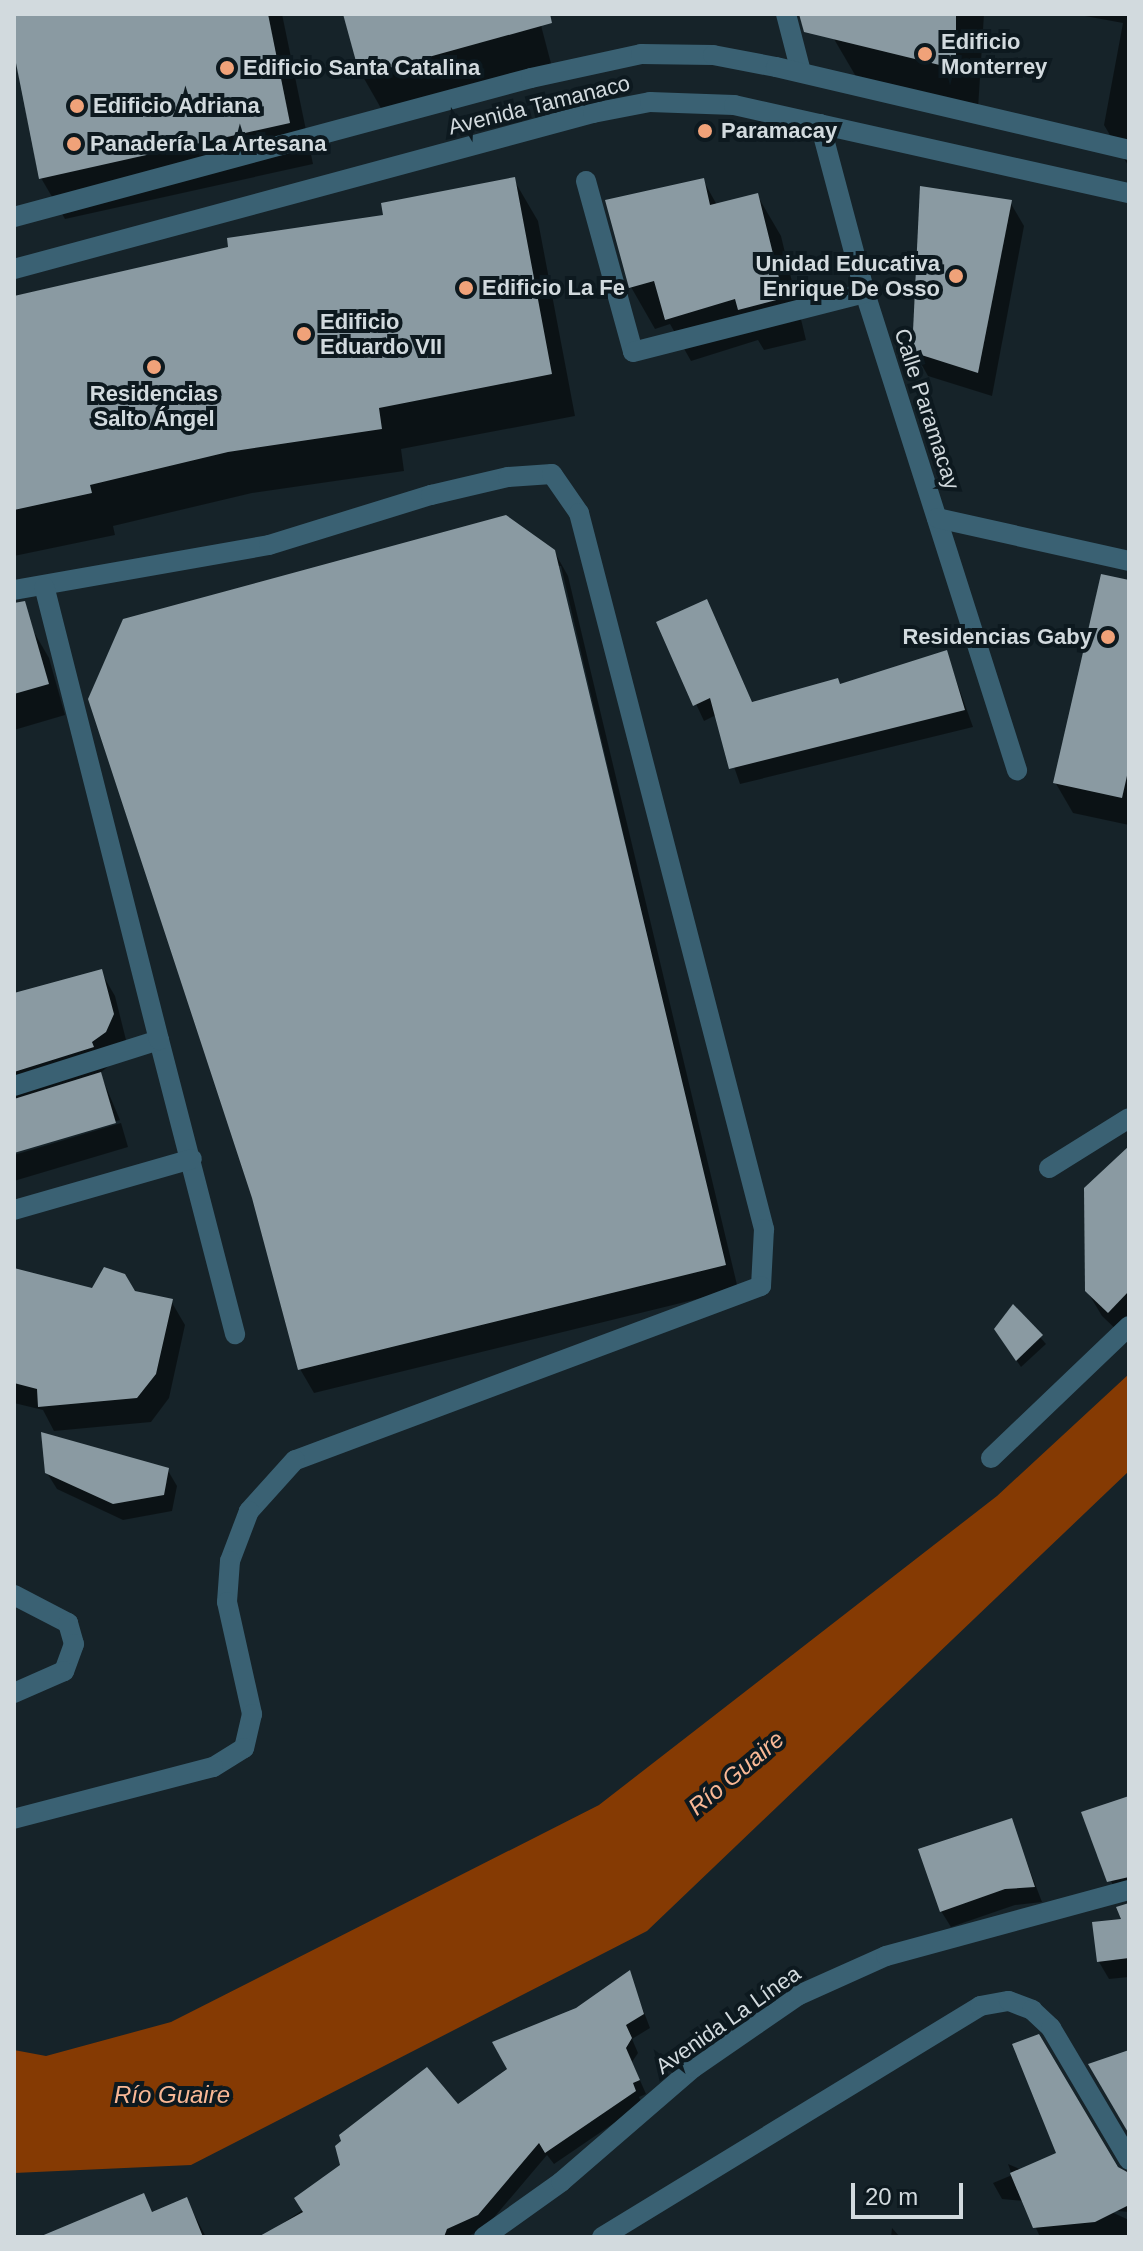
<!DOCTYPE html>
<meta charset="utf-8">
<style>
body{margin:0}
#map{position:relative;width:1143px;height:2251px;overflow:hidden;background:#162329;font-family:Helvetica,sans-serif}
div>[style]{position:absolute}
.water>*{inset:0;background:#853a03}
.shadow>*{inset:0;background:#0007}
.building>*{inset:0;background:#8a9aa2}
.lane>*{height:20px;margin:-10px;padding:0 10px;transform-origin:10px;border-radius:10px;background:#3a6173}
.street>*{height:20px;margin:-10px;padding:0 10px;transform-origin:10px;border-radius:10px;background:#3a6173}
.dots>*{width:22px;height:22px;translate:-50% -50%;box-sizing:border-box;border:4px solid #0d191f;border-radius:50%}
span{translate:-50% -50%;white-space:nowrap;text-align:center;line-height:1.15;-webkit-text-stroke:8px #0d191f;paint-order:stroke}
.poi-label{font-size:22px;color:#d2dade;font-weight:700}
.left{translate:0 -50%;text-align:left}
.right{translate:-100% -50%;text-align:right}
.street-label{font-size:22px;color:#d2dade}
.water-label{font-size:24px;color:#f9b896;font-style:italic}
.frame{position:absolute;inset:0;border:16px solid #d2dade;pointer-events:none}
.scale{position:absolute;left:851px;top:2183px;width:112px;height:36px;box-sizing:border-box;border:4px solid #d2dade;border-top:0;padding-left:10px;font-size:24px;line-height:28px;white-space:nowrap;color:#d2dade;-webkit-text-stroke:6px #0d191f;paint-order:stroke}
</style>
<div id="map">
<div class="water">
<i style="clip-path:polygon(1129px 1374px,1129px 1471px,647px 1931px,191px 2165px,14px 2173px,14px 2050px,46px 2056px,171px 2022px,599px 1805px,997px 1496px)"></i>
</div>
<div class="shadow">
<i style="clip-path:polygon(14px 14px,282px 14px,313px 164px,65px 219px,41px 178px,14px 43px)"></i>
<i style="clip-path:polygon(345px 14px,538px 14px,553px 71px,386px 117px,362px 75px)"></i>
<i style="clip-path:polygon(830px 14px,984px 14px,978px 109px,858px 80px,834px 39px)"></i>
<i style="clip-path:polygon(1074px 14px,1129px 14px,1129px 167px,1104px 125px,1123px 23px)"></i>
<i style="clip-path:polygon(514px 180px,538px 221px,575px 416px,401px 449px,404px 471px,252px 493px,113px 526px,115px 535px,14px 556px,14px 296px,386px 217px)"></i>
<i style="clip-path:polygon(703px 180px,717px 205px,757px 195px,781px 236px,806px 340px,764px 350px,758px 340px,691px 361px,670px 324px,655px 329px,631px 287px)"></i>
<i style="clip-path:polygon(1010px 202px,1024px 226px,992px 396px,928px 376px,914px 351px)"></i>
<i style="clip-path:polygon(evenodd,554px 551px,568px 576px,738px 1289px,314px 1393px,300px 1369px,254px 1197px,554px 551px,557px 566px,561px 566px,726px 1275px,557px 566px)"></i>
<i style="clip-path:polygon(1129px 582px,1129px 825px,1073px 813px,1055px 782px)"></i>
<i style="clip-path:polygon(658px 623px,753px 704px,840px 686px,946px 652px,973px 727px,740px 784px,716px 715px,704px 721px)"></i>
<i style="clip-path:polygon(31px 627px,49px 658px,65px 715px,14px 730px,14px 632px)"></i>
<i style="clip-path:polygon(101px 972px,115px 996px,126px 1040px,120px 1057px,100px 1073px,120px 1120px,14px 1151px,14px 995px)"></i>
<i style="clip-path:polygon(121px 1123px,128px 1147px,14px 1181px,14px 1155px)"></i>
<i style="clip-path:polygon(1129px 1174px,1129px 1330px,1123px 1336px,1102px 1316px,1087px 1291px)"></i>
<i style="clip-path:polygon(14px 1270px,93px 1290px,171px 1301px,185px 1325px,169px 1398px,151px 1422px,54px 1431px,43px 1410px,14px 1403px)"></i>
<i style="clip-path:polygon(1014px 1307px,1046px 1344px,1021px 1367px,1000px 1337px)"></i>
<i style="clip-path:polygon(167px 1469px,177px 1486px,172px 1511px,123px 1520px,57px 1489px,47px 1473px)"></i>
<i style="clip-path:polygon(1129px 1804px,1129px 1895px,1118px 1898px,1084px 1813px)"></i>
<i style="clip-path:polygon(1011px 1821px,1042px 1902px,1015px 1905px,951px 1927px,941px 1911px)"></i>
<i style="clip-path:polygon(1129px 1906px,1129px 1977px,1109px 1979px,1099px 1962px)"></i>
<i style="clip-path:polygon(629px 1973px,650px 2028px,632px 2039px,638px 2053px,632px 2062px,646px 2094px,639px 2097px,642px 2104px,554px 2164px,547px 2155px,485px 2228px,466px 2237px,262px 2237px,458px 2107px)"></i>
<i style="clip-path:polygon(1008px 2164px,1022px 2170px,1129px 2171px,1129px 2212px,1107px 2210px,1129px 2220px,1129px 2237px,1040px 2237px,1024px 2201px,1002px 2199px,993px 2183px,1012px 2175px)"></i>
<i style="clip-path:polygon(143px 2196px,153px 2214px,186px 2199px,206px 2237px,95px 2237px)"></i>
<i style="clip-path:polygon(892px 2228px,900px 2237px,891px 2237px)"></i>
</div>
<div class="building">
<i style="clip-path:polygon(14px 14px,268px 14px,290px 123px,39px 179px,14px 53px)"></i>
<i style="clip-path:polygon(343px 14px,550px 14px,552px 23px,360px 76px)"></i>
<i style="clip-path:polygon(799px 14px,956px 14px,956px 69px,804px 32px)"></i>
<i style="clip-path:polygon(515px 177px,552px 374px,379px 408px,382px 429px,228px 452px,90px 485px,92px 493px,14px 510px,14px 296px,228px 247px,227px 238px,383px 215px,381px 203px)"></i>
<i style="clip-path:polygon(704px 178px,710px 205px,758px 193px,784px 298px,738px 310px,735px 299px,665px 320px,654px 281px,629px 288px,605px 200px)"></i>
<i style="clip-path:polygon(920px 186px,1012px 200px,978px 373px,912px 352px)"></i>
<i style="clip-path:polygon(506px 515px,555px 550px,726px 1265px,298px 1370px,252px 1198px,88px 699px,123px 619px)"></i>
<i style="clip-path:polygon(1101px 574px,1129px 580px,1129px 767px,1122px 798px,1053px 783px)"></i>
<i style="clip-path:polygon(707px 599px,752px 702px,838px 678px,840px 684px,947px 650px,965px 710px,729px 769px,710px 698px,693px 706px,656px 622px)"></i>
<i style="clip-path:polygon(25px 601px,49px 684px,14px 694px,14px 603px)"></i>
<i style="clip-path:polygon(102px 969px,114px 1014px,106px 1032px,92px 1042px,94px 1047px,14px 1072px,14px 993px)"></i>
<i style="clip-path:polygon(101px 1072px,116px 1123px,14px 1153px,14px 1099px)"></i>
<i style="clip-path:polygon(1129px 1146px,1129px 1291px,1108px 1313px,1085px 1291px,1084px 1188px)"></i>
<i style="clip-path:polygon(104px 1267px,125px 1274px,135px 1291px,173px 1299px,156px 1374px,137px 1398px,38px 1407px,37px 1389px,14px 1383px,14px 1268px,92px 1288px)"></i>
<i style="clip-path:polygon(1013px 1304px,1043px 1335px,1016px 1361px,994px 1329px)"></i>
<i style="clip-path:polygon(41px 1432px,169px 1468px,164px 1495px,113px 1504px,45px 1473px)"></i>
<i style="clip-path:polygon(1129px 1796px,1129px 1877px,1107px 1882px,1081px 1812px)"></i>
<i style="clip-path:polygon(1012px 1818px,1035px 1887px,1005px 1889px,940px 1912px,918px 1849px)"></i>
<i style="clip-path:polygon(1129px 1903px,1129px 1958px,1097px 1962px,1092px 1922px,1121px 1919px,1116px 1907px)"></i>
<i style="clip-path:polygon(630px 1970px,644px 2014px,626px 2025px,632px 2038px,626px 2048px,640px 2080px,633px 2083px,636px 2091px,545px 2153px,539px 2143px,478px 2215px,447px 2229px,444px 2237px,258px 2237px,303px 2212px,294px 2198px,340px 2165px,335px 2146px,341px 2141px,339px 2135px,427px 2067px,458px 2104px,507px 2069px,492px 2042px,576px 2008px)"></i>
<i style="clip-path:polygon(1039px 2034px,1118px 2167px,1129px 2173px,1129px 2205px,1095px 2222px,1033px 2228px,1010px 2173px,1056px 2153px,1012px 2044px)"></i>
<i style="clip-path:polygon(1129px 2050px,1129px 2134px,1088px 2064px)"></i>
<i style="clip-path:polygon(144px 2193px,152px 2212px,187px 2197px,203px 2237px,39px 2237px)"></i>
</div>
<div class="lane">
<i style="left:159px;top:1040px;width:304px;rotate:75.5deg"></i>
<i style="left:14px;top:1210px;width:185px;rotate:-16deg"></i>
<i style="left:14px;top:1595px;width:61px;rotate:27.4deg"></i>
<i style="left:68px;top:1623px;width:22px;rotate:74deg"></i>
<i style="left:74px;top:1644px;width:29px;rotate:110deg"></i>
<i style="left:64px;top:1671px;width:55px;rotate:156.3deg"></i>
</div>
<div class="street">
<i style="left:786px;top:14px;width:60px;rotate:75.5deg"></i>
<i style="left:820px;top:124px;width:175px;rotate:75.1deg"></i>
<i style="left:865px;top:293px;width:501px;rotate:72.33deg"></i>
<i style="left:586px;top:181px;width:177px;rotate:74.6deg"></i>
<i style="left:633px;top:352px;width:239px;rotate:-14.3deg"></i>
<i style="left:14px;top:217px;width:535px;rotate:-15.05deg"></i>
<i style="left:531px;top:78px;width:113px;rotate:-12.3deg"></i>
<i style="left:641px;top:54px;width:72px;rotate:0.8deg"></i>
<i style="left:713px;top:55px;width:64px;rotate:10.8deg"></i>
<i style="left:776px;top:67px;width:363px;rotate:13.2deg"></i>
<i style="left:14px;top:269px;width:600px;rotate:-15.08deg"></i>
<i style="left:593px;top:113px;width:58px;rotate:-10.9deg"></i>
<i style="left:650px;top:102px;width:84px;rotate:2deg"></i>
<i style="left:734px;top:105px;width:405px;rotate:12.6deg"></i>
<i style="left:937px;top:518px;width:197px;rotate:12.6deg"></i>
<i style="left:14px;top:590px;width:259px;rotate:-10deg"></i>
<i style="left:269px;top:545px;width:170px;rotate:-17.2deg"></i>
<i style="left:431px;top:495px;width:79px;rotate:-13.2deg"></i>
<i style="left:508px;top:477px;width:44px;rotate:-3.9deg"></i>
<i style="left:552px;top:474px;width:47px;rotate:55.3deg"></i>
<i style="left:579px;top:513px;width:740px;rotate:75.51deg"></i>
<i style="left:764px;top:1229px;width:57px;rotate:93deg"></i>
<i style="left:761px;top:1286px;width:497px;rotate:159.5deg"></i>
<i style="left:295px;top:1460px;width:69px;rotate:132deg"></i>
<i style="left:249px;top:1511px;width:53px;rotate:110.8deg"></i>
<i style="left:230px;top:1561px;width:41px;rotate:94.2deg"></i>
<i style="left:227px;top:1602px;width:115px;rotate:77.4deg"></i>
<i style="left:252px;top:1714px;width:35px;rotate:103deg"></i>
<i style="left:244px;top:1748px;width:36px;rotate:148deg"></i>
<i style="left:213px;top:1767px;width:206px;rotate:165.4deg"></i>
<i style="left:14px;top:1086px;width:152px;rotate:-17.6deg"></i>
<i style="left:159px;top:1040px;width:467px;rotate:-104.2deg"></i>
<i style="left:1049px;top:1168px;width:94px;rotate:-32deg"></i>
<i style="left:991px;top:1458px;width:191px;rotate:-43.7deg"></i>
<i style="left:484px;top:2237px;width:95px;rotate:-35.5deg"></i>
<i style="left:561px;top:2182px;width:174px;rotate:-40.8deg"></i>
<i style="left:693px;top:2068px;width:129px;rotate:-34.6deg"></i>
<i style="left:799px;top:1995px;width:95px;rotate:-24.1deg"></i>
<i style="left:886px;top:1956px;width:252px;rotate:-15.2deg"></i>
<i style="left:602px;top:2237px;width:443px;rotate:-31.4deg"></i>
<i style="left:980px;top:2006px;width:29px;rotate:-10deg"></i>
<i style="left:1009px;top:2001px;width:25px;rotate:21deg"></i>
<i style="left:1032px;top:2010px;width:26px;rotate:43deg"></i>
<i style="left:1051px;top:2028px;width:153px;rotate:59.4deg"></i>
</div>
<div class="dots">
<i style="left:925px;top:54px;background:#f0a279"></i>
<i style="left:227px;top:68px;background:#f0a279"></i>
<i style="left:77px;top:106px;background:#f0a279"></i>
<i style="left:705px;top:131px;background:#f0a279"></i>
<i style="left:74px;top:144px;background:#f0a279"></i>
<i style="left:956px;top:276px;background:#f0a279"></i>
<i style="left:466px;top:288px;background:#f0a279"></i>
<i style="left:304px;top:334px;background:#f0a279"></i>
<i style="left:154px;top:367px;background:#f0a279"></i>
<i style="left:1108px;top:637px;background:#f0a279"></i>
</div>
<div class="poi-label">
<span class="left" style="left:941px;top:54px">Edificio<br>Monterrey</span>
<span class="left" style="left:243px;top:68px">Edificio Santa Catalina</span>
<span class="left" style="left:93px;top:106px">Edificio Adriana</span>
<span class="left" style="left:721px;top:131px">Paramacay</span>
<span class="left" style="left:90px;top:144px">Panadería La Artesana</span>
<span class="right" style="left:940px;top:276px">Unidad Educativa<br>Enrique De Osso</span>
<span class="left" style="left:482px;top:288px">Edificio La Fe</span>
<span class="left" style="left:320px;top:334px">Edificio<br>Eduardo VII</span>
<span style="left:154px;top:406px">Residencias<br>Salto Ángel</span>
<span class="right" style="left:1092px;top:637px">Residencias Gaby</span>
</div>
<div class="street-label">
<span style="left:539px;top:105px;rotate:-14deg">Avenida Tamanaco</span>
<span style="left:927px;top:409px;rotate:72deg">Calle Paramacay</span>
<span style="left:728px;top:2020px;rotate:-35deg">Avenida La Línea</span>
</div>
<div class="water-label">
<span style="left:736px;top:1773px;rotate:-40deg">Río Guaire</span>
<span style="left:172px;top:2095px">Río Guaire</span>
</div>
<div class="frame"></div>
<div class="scale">20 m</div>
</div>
